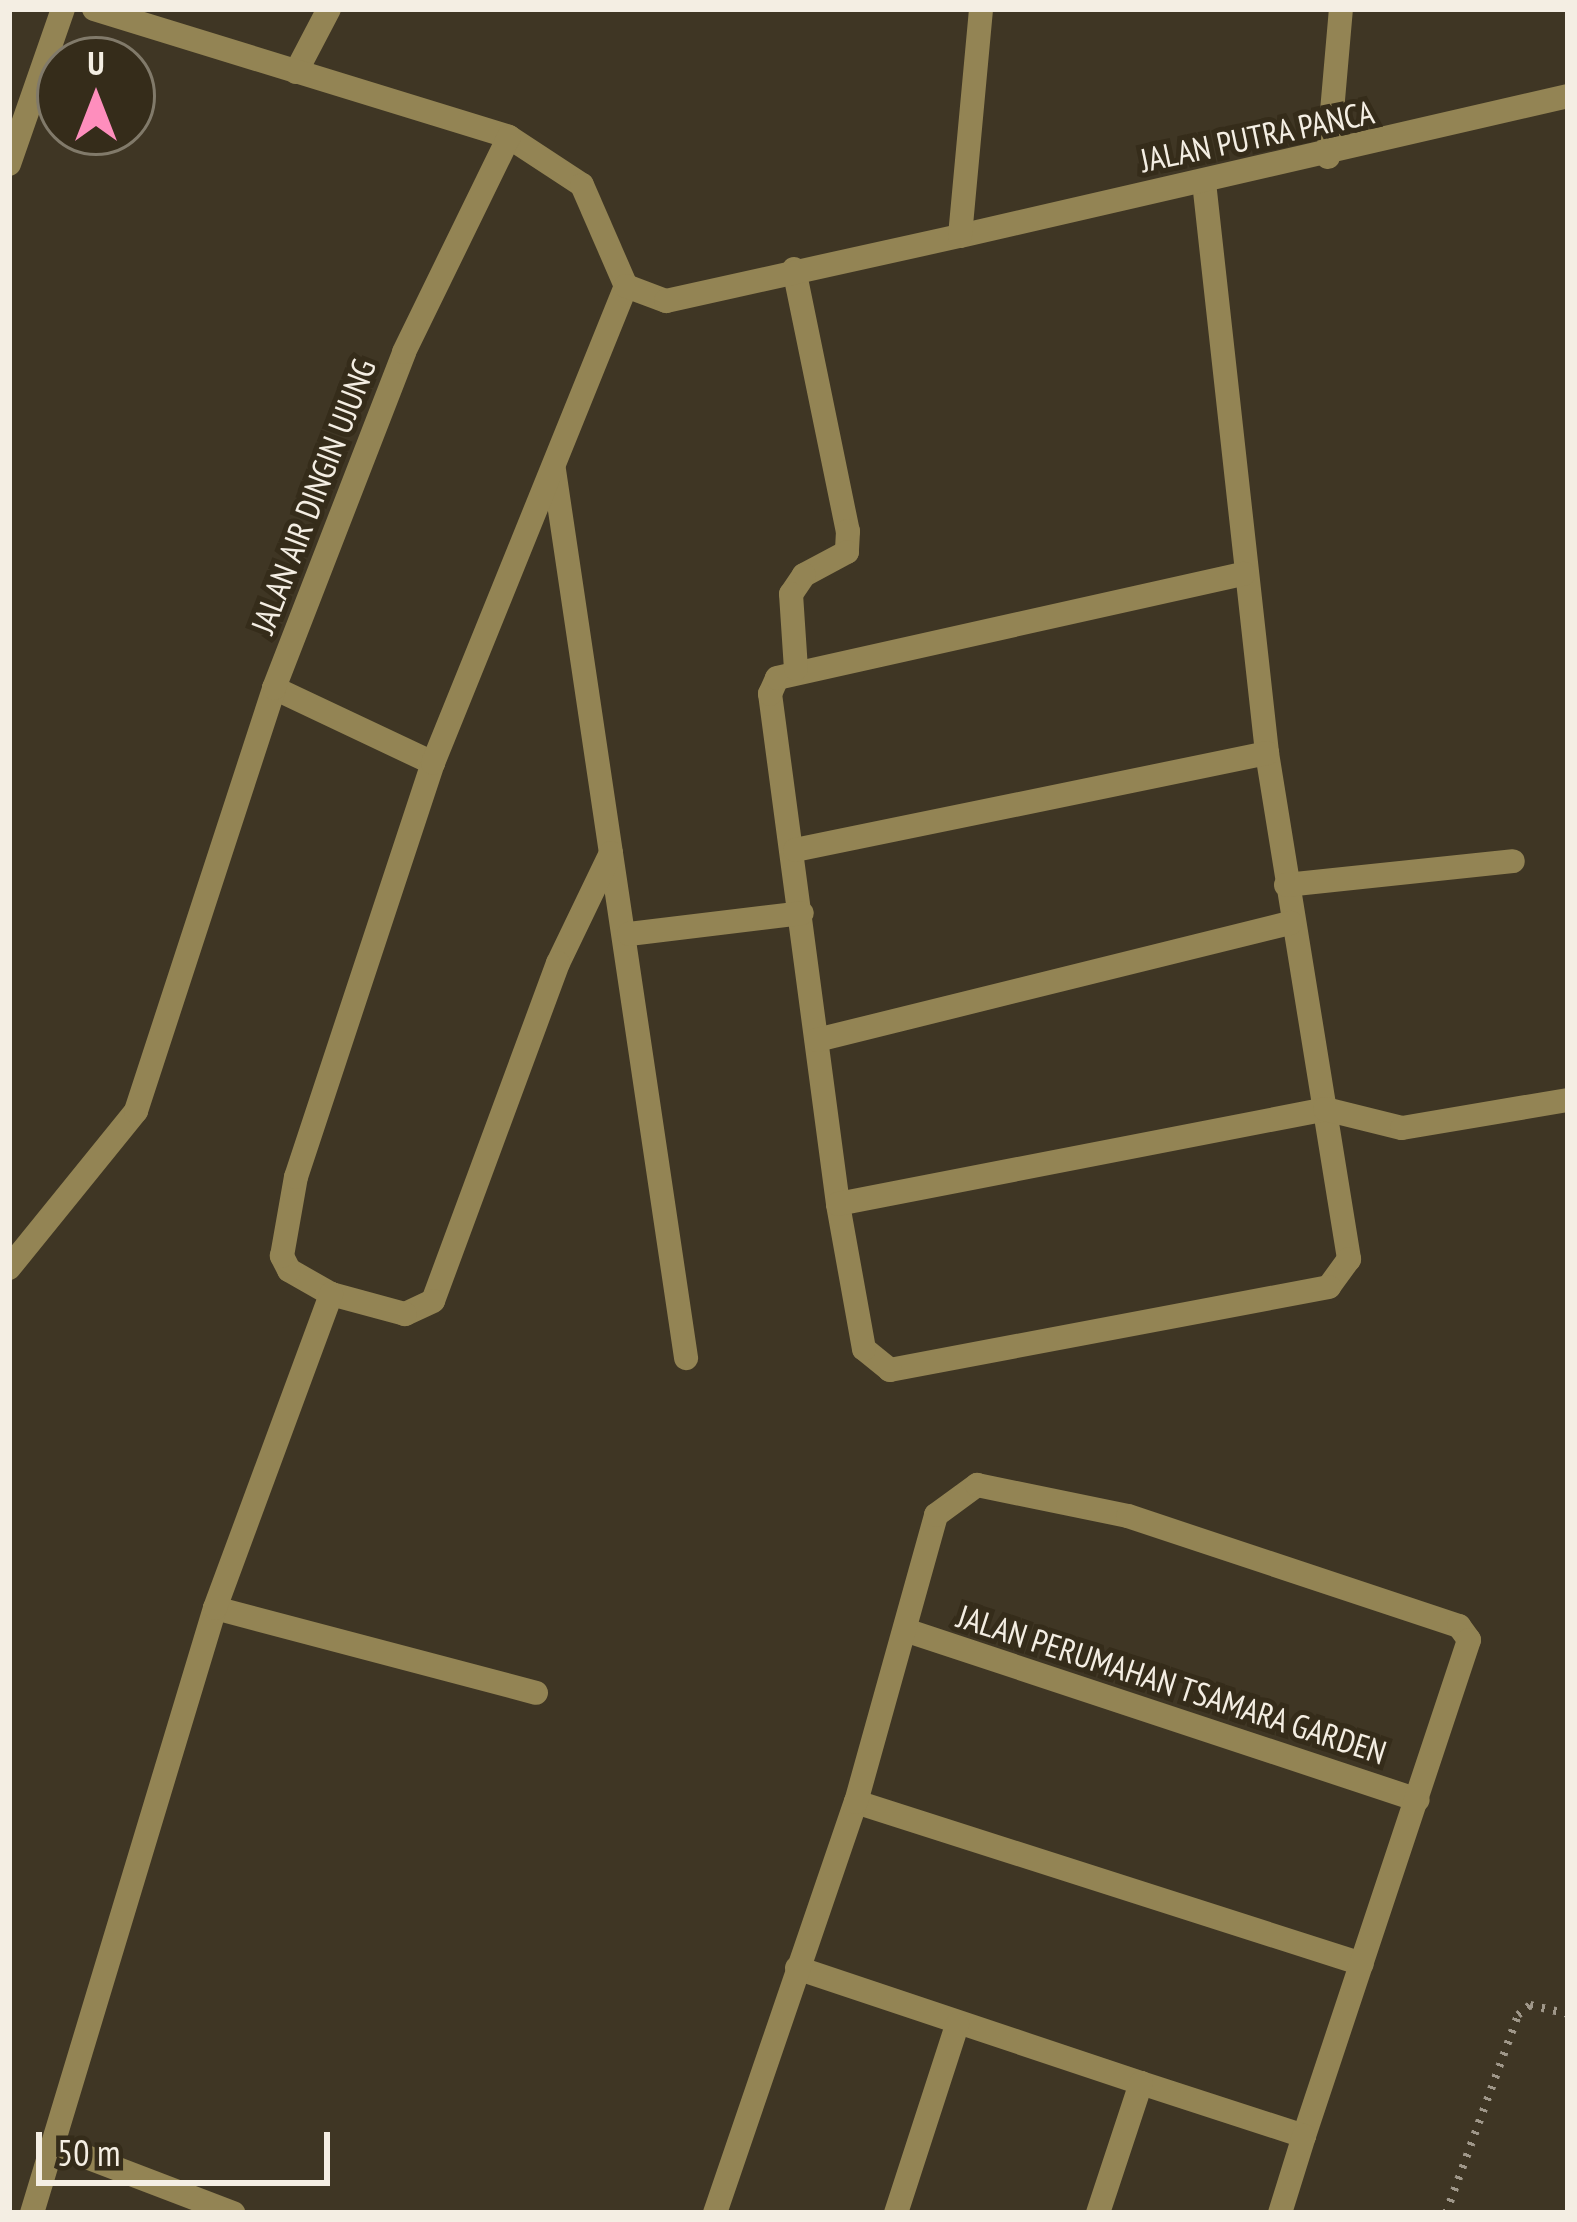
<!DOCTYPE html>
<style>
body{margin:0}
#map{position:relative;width:1577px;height:2222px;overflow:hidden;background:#3f3624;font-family:"PT Sans Narrow",sans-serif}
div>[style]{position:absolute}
.path>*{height:8px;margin-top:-4px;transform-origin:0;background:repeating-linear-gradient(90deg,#9f9789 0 3px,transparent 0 12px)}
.minor>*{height:24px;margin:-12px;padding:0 12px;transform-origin:12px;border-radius:12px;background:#938454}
.tertiary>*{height:24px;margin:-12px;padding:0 12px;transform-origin:12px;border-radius:12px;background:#938454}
span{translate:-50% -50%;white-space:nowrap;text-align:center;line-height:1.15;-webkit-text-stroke:10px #352c1a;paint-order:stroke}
.street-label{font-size:33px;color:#f4eee3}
.frame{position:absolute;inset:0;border:12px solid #f4eee3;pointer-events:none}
.north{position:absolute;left:36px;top:36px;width:120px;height:120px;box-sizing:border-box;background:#352c1a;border:3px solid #817a6a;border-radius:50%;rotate:0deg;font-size:33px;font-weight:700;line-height:48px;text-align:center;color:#f4eee3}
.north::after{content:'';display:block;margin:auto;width:42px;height:54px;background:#fe8ebd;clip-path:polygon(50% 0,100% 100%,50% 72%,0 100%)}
.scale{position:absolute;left:36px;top:2132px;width:294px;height:54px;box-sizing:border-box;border:6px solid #f4eee3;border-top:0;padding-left:15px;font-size:36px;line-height:42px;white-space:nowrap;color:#f4eee3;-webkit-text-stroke:9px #352c1a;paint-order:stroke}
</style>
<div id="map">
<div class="path">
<i style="left:1446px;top:2213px;width:211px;rotate:-70deg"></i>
<i style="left:1518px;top:2015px;width:16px;rotate:-40deg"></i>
<i style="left:1530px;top:2005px;width:39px;rotate:13deg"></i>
</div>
<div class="minor">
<i style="left:296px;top:72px;width:71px;rotate:-62.4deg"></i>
<i style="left:1328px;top:157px;width:149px;rotate:-85deg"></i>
<i style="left:9px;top:164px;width:164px;rotate:-70.8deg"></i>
<i style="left:1204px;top:182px;width:574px;rotate:83.7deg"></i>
<i style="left:1267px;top:753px;width:513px;rotate:80.79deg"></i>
<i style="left:1349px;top:1259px;width:34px;rotate:126deg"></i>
<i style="left:1329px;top:1287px;width:447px;rotate:169.3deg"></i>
<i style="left:890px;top:1370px;width:33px;rotate:-141deg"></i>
<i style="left:864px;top:1349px;width:147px;rotate:-100.2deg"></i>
<i style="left:838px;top:1204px;width:515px;rotate:-97.59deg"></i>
<i style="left:770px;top:694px;width:17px;rotate:-66deg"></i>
<i style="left:777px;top:678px;width:478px;rotate:-12.6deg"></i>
<i style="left:960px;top:236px;width:624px;rotate:-12.97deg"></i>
<i style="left:794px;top:269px;width:268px;rotate:78.4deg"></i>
<i style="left:848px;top:531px;width:21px;rotate:93deg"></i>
<i style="left:847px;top:552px;width:49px;rotate:151.9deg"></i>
<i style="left:804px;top:575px;width:23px;rotate:124deg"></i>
<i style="left:791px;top:594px;width:75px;rotate:86.2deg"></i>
<i style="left:554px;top:470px;width:898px;rotate:81.54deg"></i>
<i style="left:274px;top:688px;width:176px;rotate:25.3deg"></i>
<i style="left:795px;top:850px;width:482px;rotate:-11.6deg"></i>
<i style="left:611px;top:853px;width:122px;rotate:115.7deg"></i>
<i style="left:558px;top:963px;width:360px;rotate:110.3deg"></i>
<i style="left:433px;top:1301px;width:31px;rotate:155deg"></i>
<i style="left:405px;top:1314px;width:77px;rotate:-164.9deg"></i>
<i style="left:331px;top:1294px;width:48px;rotate:-150.3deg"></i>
<i style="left:289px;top:1270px;width:16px;rotate:-117deg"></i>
<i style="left:282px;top:1256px;width:80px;rotate:-80deg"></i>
<i style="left:296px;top:1177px;width:436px;rotate:-71.7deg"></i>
<i style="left:433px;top:763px;width:515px;rotate:-67.97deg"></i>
<i style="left:1286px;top:885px;width:228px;rotate:-6deg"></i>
<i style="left:629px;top:934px;width:174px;rotate:-6.9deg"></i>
<i style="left:817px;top:1040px;width:488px;rotate:-13.9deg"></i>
<i style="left:838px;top:1204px;width:496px;rotate:-11deg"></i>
<i style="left:1325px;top:1109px;width:79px;rotate:13.9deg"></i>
<i style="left:1402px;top:1128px;width:168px;rotate:-9.6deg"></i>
<i style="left:215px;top:1608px;width:332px;rotate:14.8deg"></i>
<i style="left:905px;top:1630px;width:540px;rotate:18.33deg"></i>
<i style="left:856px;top:1802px;width:531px;rotate:17.75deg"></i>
<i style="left:797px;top:1968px;width:363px;rotate:18.5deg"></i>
<i style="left:55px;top:2145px;width:191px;rotate:20.9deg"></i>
<i style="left:32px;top:2213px;width:632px;rotate:-73.17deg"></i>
<i style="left:215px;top:1608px;width:335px;rotate:-69.7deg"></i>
<i style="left:715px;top:2213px;width:435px;rotate:-71.1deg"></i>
<i style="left:856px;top:1802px;width:298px;rotate:-74.4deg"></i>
<i style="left:936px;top:1515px;width:51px;rotate:-36.2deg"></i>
<i style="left:977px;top:1485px;width:154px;rotate:11.6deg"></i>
<i style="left:1128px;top:1516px;width:349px;rotate:18.4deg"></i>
<i style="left:1459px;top:1626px;width:17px;rotate:54deg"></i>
<i style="left:1469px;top:1640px;width:523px;rotate:108.4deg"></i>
<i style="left:1304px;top:2136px;width:171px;rotate:-162deg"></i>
<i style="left:1141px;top:2083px;width:137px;rotate:108.3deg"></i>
<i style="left:896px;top:2213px;width:198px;rotate:-72deg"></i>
<i style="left:1280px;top:2213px;width:81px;rotate:-72.7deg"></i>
</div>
<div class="tertiary">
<i style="left:94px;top:9px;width:434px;rotate:17.1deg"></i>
<i style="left:509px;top:137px;width:87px;rotate:33.3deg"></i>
<i style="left:582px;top:185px;width:110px;rotate:66.5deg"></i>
<i style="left:626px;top:286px;width:43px;rotate:20.6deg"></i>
<i style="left:666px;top:301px;width:301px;rotate:-12.5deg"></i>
<i style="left:960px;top:236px;width:228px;rotate:-84.7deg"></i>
<i style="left:9px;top:1268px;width:202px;rotate:-51deg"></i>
<i style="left:136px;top:1111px;width:445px;rotate:-71.9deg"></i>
<i style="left:274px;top:688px;width:360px;rotate:-68.8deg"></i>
<i style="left:404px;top:352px;width:239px;rotate:-64deg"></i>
</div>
<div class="street-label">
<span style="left:1257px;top:136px;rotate:-12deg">JALAN PUTRA PANCA</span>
<span style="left:313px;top:496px;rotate:-69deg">JALAN AIR DINGIN UJUNG</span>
<span style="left:1172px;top:1684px;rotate:18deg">JALAN PERUMAHAN TSAMARA GARDEN</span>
</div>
<div class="frame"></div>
<div class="north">U</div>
<div class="scale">50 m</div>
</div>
